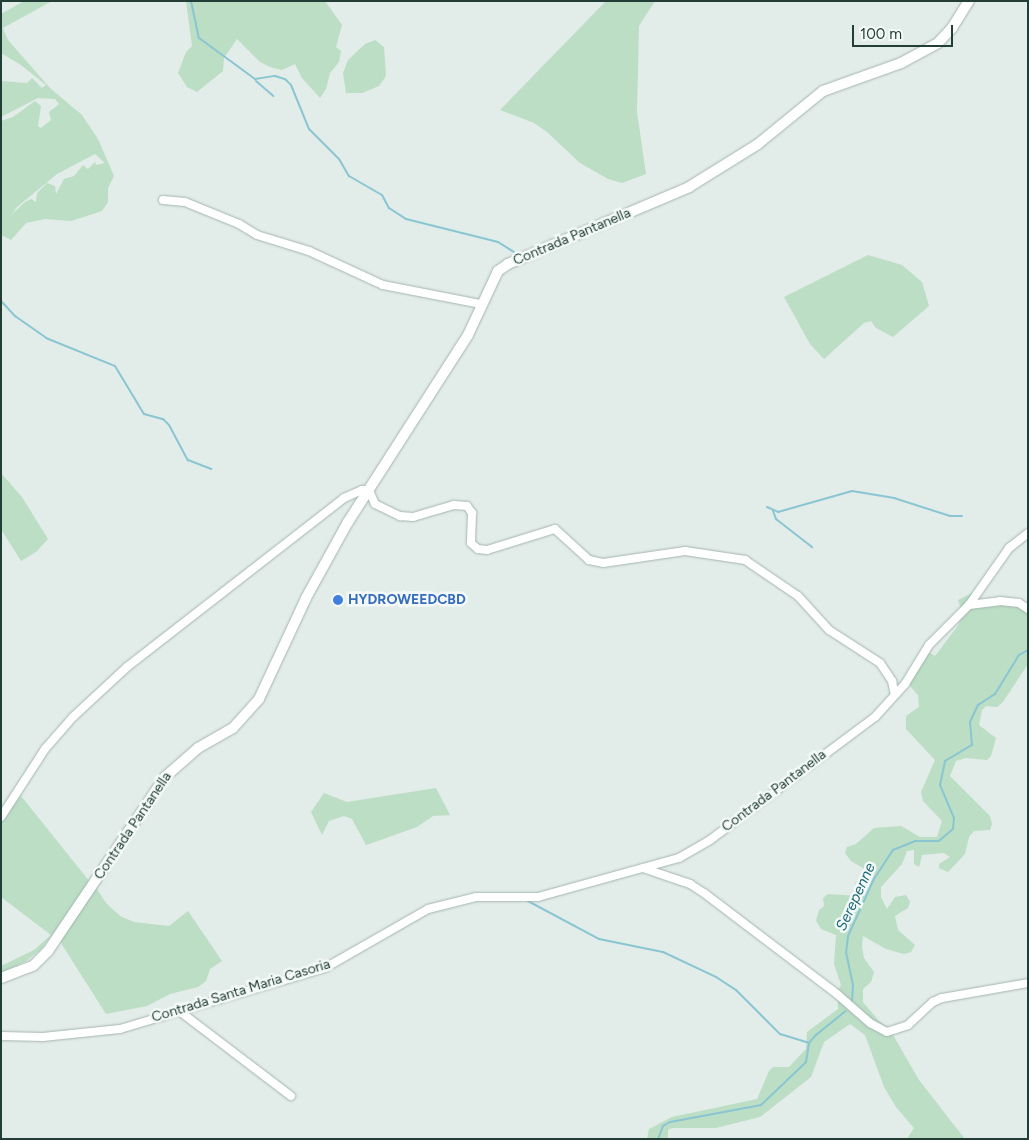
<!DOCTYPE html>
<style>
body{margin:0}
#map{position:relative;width:1029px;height:1140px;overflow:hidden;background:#e2ece8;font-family:Figtree,sans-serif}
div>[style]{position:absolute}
.green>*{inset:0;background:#bbdec5}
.stream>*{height:2px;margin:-1px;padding:0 1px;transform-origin:1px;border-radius:1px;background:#8ac6d2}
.roads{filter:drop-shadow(0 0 1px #a5b4af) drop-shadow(0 0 1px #a5b4af)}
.minor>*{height:8px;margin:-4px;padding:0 4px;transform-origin:4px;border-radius:4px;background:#fff}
.tertiary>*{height:10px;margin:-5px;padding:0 5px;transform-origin:5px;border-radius:5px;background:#fff}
.dots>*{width:14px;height:14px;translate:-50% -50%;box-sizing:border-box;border:2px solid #f3f9f6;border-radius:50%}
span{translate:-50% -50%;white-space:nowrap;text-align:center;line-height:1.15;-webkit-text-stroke:5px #f3f9f6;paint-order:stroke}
.street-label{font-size:14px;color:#223e37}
.shop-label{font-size:14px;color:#366cbe;font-weight:700}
.left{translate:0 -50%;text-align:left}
.water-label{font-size:15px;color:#1c697a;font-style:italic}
.frame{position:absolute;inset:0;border:2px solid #223e37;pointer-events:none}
.scale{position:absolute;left:852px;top:25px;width:101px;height:22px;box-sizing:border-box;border:2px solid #223e37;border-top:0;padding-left:6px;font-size:15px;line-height:18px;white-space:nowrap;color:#223e37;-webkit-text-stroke:4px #f3f9f6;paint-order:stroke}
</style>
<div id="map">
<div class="green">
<i style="clip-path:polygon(evenodd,24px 1px,52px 1px,3px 28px,8px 40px,50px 88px,82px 115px,98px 139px,114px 176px,108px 188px,108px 202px,102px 211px,71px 221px,45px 219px,26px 223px,11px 240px,1px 235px,1px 121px,13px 117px,35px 101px,41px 106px,38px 126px,41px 128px,51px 120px,49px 112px,59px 104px,55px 99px,38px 98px,1px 117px,1px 81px,27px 83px,32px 78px,42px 88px,46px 85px,21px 65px,1px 53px,1px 14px,24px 1px,95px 154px,105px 163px,96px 165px,95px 162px,88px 169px,83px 165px,74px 176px,64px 179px,56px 194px,55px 186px,47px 183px,37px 193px,36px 202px,31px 199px,25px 202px,11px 215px,17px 207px,57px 174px,95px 154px)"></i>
<i style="clip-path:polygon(186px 1px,325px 1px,342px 25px,336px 47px,341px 51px,339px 62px,330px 73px,326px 89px,320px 98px,302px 78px,295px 64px,282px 70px,270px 67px,260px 62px,237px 39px,224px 58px,223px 71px,197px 92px,187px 87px,178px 73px,186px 52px,192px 46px)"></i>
<i style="clip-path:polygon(606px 1px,655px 1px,639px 26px,637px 112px,646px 174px,622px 183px,608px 179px,580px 163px,547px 132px,534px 123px,500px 110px)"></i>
<i style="clip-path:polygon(375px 40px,384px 47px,386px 76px,379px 86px,362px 93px,346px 93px,343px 73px,348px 60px,365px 44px)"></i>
<i style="clip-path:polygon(868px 255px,902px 265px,922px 282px,929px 306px,893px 337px,876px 328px,871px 321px,864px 323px,824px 359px,810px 344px,784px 297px)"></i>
<i style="clip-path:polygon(1px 473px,22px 497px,48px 539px,36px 552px,21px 561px,1px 529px)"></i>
<i style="clip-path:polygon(974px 592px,975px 601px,1009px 597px,1028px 607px,1028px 664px,1003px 702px,997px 707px,986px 706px,982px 710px,979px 725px,996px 738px,991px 756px,987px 760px,966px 758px,956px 761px,950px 776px,990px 816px,992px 824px,990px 830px,974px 831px,969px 837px,965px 854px,948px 872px,939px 868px,939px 864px,950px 857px,944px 853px,922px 855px,919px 867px,914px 864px,914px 850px,907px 851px,902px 864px,881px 887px,881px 897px,887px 909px,895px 897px,906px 895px,910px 902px,908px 908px,895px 916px,898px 930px,915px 945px,911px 952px,904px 954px,886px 949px,863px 936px,862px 947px,864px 958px,874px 972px,871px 982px,863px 989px,863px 1002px,879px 1021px,889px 1028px,919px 1080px,965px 1139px,907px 1139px,914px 1128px,896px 1107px,884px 1087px,865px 1035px,850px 1024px,824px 1042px,811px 1077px,760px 1117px,716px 1128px,672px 1128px,668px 1130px,668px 1139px,647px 1139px,649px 1129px,672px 1117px,757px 1099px,769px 1071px,773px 1067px,789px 1067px,806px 1049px,807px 1032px,838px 1009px,837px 992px,841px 985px,834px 964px,836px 935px,821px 929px,816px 921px,819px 910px,824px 906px,823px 898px,828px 894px,860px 896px,855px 883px,857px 881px,864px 883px,869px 878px,868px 871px,851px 861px,845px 853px,847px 847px,856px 844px,874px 828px,901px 826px,920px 837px,937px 837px,942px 821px,923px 801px,921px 792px,935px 760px,906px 729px,906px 716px,919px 707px,918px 695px,910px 686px,911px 680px,927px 651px,935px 656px,957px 627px,963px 615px,958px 600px)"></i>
<i style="clip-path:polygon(436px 788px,450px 815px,433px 816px,417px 827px,366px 845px,352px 819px,344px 816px,329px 821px,322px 835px,311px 812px,324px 793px,347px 802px)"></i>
<i style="clip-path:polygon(21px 796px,90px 882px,52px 935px,41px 949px,26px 961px,1px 973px,1px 966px,34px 950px,51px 935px,1px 897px,1px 819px)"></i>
<i style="clip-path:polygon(95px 886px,106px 903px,120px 916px,134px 922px,169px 926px,188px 911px,222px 961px,210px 969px,206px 981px,198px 987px,170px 994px,147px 1006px,106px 1014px,59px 940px)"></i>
</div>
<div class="stream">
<i style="left:191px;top:1px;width:38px;rotate:78deg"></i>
<i style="left:199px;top:38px;width:69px;rotate:36.2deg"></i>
<i style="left:255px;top:79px;width:20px;rotate:-9deg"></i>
<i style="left:275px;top:76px;width:10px;rotate:17deg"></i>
<i style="left:285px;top:79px;width:8px;rotate:45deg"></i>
<i style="left:291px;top:85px;width:48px;rotate:67.8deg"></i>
<i style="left:309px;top:129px;width:42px;rotate:45deg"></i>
<i style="left:339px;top:159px;width:20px;rotate:60deg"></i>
<i style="left:349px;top:176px;width:38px;rotate:30deg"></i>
<i style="left:382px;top:195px;width:15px;rotate:62deg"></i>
<i style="left:389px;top:208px;width:20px;rotate:33deg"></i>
<i style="left:406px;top:219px;width:95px;rotate:14deg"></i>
<i style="left:498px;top:242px;width:19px;rotate:32deg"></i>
<i style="left:256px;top:81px;width:23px;rotate:41deg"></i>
<i style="left:1px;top:301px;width:21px;rotate:47deg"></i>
<i style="left:15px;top:316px;width:38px;rotate:35deg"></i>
<i style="left:46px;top:338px;width:74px;rotate:22.1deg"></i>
<i style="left:115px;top:366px;width:56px;rotate:58.9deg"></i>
<i style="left:144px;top:414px;width:20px;rotate:15deg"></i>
<i style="left:163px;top:419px;width:8px;rotate:45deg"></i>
<i style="left:169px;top:425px;width:40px;rotate:62deg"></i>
<i style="left:188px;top:460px;width:25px;rotate:21deg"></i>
<i style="left:767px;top:507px;width:12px;rotate:24deg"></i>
<i style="left:778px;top:512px;width:77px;rotate:-15.8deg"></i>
<i style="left:852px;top:491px;width:43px;rotate:9.5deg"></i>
<i style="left:894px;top:498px;width:59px;rotate:17.8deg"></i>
<i style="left:950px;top:516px;width:12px"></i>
<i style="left:773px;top:511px;width:9px;rotate:69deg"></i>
<i style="left:776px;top:519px;width:46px;rotate:37.9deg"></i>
<i style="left:526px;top:900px;width:83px;rotate:28.1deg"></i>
<i style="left:599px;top:939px;width:65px;rotate:11.5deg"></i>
<i style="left:663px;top:952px;width:59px;rotate:25.3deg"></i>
<i style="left:716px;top:977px;width:24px;rotate:33deg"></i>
<i style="left:736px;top:990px;width:62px;rotate:45deg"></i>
<i style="left:780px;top:1034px;width:30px;rotate:17deg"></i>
<i style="left:852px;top:1003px;width:18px;rotate:-87deg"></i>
<i style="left:853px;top:985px;width:33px;rotate:-102deg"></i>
<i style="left:846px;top:953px;width:17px;rotate:-83deg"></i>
<i style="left:848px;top:936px;width:63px;rotate:-65.5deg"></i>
<i style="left:874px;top:879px;width:35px;rotate:-57deg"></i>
<i style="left:893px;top:850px;width:24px;rotate:-22deg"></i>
<i style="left:915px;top:841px;width:24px"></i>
<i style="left:939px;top:841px;width:18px;rotate:-41deg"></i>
<i style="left:953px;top:829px;width:11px;rotate:-85deg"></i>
<i style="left:954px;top:818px;width:36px;rotate:-113deg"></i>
<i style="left:940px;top:785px;width:25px;rotate:-78deg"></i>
<i style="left:945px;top:761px;width:31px;rotate:-31deg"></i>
<i style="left:972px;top:745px;width:23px;rotate:-95deg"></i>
<i style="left:970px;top:722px;width:19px;rotate:-65deg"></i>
<i style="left:978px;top:705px;width:20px;rotate:-33deg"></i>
<i style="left:995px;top:694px;width:46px;rotate:-58.4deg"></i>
<i style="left:1019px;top:655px;width:10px;rotate:-29deg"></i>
<i style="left:658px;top:1139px;width:14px;rotate:-69deg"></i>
<i style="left:663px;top:1126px;width:8px;rotate:-30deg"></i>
<i style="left:670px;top:1122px;width:93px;rotate:-10.6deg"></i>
<i style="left:761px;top:1105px;width:62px;rotate:-43.7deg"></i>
<i style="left:806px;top:1062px;width:19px;rotate:-81deg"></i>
<i style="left:809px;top:1043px;width:11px;rotate:-49deg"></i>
<i style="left:816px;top:1035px;width:38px;rotate:-39deg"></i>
</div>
<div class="roads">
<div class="minor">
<i style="left:163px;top:200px;width:22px;rotate:5deg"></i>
<i style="left:185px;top:202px;width:58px;rotate:22.2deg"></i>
<i style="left:239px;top:224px;width:21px;rotate:31deg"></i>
<i style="left:257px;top:235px;width:54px;rotate:17.1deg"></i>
<i style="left:309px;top:251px;width:81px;rotate:24.7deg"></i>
<i style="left:383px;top:285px;width:100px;rotate:11deg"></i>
<i style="left:969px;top:605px;width:70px;rotate:-54.9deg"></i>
<i style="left:1009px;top:548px;width:24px;rotate:-38deg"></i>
<i style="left:1px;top:817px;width:81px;rotate:-57.1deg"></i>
<i style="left:45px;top:749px;width:43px;rotate:-48.8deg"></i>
<i style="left:73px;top:717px;width:74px;rotate:-42.8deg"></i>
<i style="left:127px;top:667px;width:275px;rotate:-37.9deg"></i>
<i style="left:344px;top:498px;width:20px;rotate:-24deg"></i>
<i style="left:362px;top:490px;width:7px"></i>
<i style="left:369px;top:490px;width:15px;rotate:67deg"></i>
<i style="left:375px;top:504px;width:28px;rotate:26deg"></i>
<i style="left:400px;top:516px;width:13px;rotate:4deg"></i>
<i style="left:413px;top:517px;width:43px;rotate:-16.3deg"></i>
<i style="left:454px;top:505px;width:13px;rotate:4deg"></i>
<i style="left:467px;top:506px;width:9px;rotate:54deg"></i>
<i style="left:472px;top:513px;width:30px;rotate:92deg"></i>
<i style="left:471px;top:543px;width:9px;rotate:41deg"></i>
<i style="left:478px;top:549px;width:9px;rotate:6deg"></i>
<i style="left:487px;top:550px;width:71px;rotate:-17.2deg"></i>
<i style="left:555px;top:529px;width:46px;rotate:42.4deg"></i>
<i style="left:589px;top:560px;width:14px;rotate:12deg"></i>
<i style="left:603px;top:563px;width:83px;rotate:-8.3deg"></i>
<i style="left:685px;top:551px;width:61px;rotate:8.5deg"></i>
<i style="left:745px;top:560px;width:64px;rotate:34.2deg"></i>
<i style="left:798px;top:596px;width:46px;rotate:47.6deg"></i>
<i style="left:829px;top:630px;width:61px;rotate:32.9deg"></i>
<i style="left:880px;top:663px;width:22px;rotate:56deg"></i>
<i style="left:892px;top:681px;width:14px;rotate:78deg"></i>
<i style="left:643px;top:868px;width:50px;rotate:18.8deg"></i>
<i style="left:690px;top:884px;width:17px;rotate:33deg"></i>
<i style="left:704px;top:893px;width:167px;rotate:37.2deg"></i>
<i style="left:837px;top:994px;width:44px;rotate:41.3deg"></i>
<i style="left:870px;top:1023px;width:19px;rotate:28deg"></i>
<i style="left:887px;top:1032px;width:22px;rotate:-18deg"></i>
<i style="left:908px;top:1025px;width:34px;rotate:-43deg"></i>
<i style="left:933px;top:1002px;width:10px;rotate:-24deg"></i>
<i style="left:942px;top:998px;width:87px;rotate:-9.9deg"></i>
<i style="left:178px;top:1010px;width:142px;rotate:37.3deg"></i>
<i style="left:1px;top:1036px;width:42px;rotate:1.4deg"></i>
<i style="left:43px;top:1037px;width:77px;rotate:-5.9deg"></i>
<i style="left:120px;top:1029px;width:214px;rotate:-16.6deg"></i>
<i style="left:325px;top:968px;width:119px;rotate:-29.8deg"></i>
<i style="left:428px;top:909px;width:49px;rotate:-14deg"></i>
<i style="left:476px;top:897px;width:62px"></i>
<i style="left:538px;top:897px;width:146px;rotate:-15.5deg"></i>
<i style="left:679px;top:858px;width:36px;rotate:-30deg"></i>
<i style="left:710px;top:840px;width:206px;rotate:-36.7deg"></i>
<i style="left:875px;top:717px;width:45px;rotate:-47.7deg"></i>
<i style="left:905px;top:684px;width:46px;rotate:-58.4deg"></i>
<i style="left:929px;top:645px;width:57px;rotate:-45deg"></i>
<i style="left:969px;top:605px;width:31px;rotate:-7deg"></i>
<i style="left:1000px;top:601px;width:19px;rotate:6deg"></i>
<i style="left:1019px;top:603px;width:11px;rotate:34deg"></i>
</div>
<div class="tertiary">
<i style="left:1px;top:978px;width:34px;rotate:-21deg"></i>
<i style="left:33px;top:966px;width:21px;rotate:-45deg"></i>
<i style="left:48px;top:951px;width:210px;rotate:-56.1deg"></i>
<i style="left:165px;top:777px;width:44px;rotate:-41.3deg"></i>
<i style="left:198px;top:748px;width:40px;rotate:-29.7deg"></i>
<i style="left:233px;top:728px;width:39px;rotate:-48deg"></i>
<i style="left:259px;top:699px;width:111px;rotate:-65deg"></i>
<i style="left:306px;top:598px;width:87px;rotate:-61.1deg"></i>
<i style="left:348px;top:522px;width:222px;rotate:-57.3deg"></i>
<i style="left:468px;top:335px;width:71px;rotate:-64.9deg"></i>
<i style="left:498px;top:271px;width:12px;rotate:-35deg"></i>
<i style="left:508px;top:264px;width:197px;rotate:-23deg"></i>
<i style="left:689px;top:187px;width:81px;rotate:-31.9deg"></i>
<i style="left:758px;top:144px;width:84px;rotate:-39.2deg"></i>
<i style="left:823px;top:91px;width:83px;rotate:-19.7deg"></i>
<i style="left:901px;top:63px;width:42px;rotate:-28.4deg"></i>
<i style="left:938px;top:43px;width:21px;rotate:-47deg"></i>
<i style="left:952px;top:28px;width:32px;rotate:-58deg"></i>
</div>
</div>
<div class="dots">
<i style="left:338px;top:600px;background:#3f7fe0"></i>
</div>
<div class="street-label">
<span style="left:572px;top:237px;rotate:-23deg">Contrada Pantanella</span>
<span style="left:774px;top:791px;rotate:-37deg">Contrada Pantanella</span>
<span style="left:133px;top:826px;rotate:-56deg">Contrada Pantanella</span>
<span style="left:241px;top:991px;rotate:-17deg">Contrada Santa Maria Casoria</span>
</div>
<div class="shop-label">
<span class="left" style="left:348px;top:600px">HYDROWEEDCBD</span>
</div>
<div class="water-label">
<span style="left:856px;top:897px;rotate:-65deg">Serepenne</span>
</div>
<div class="frame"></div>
<div class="scale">100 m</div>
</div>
